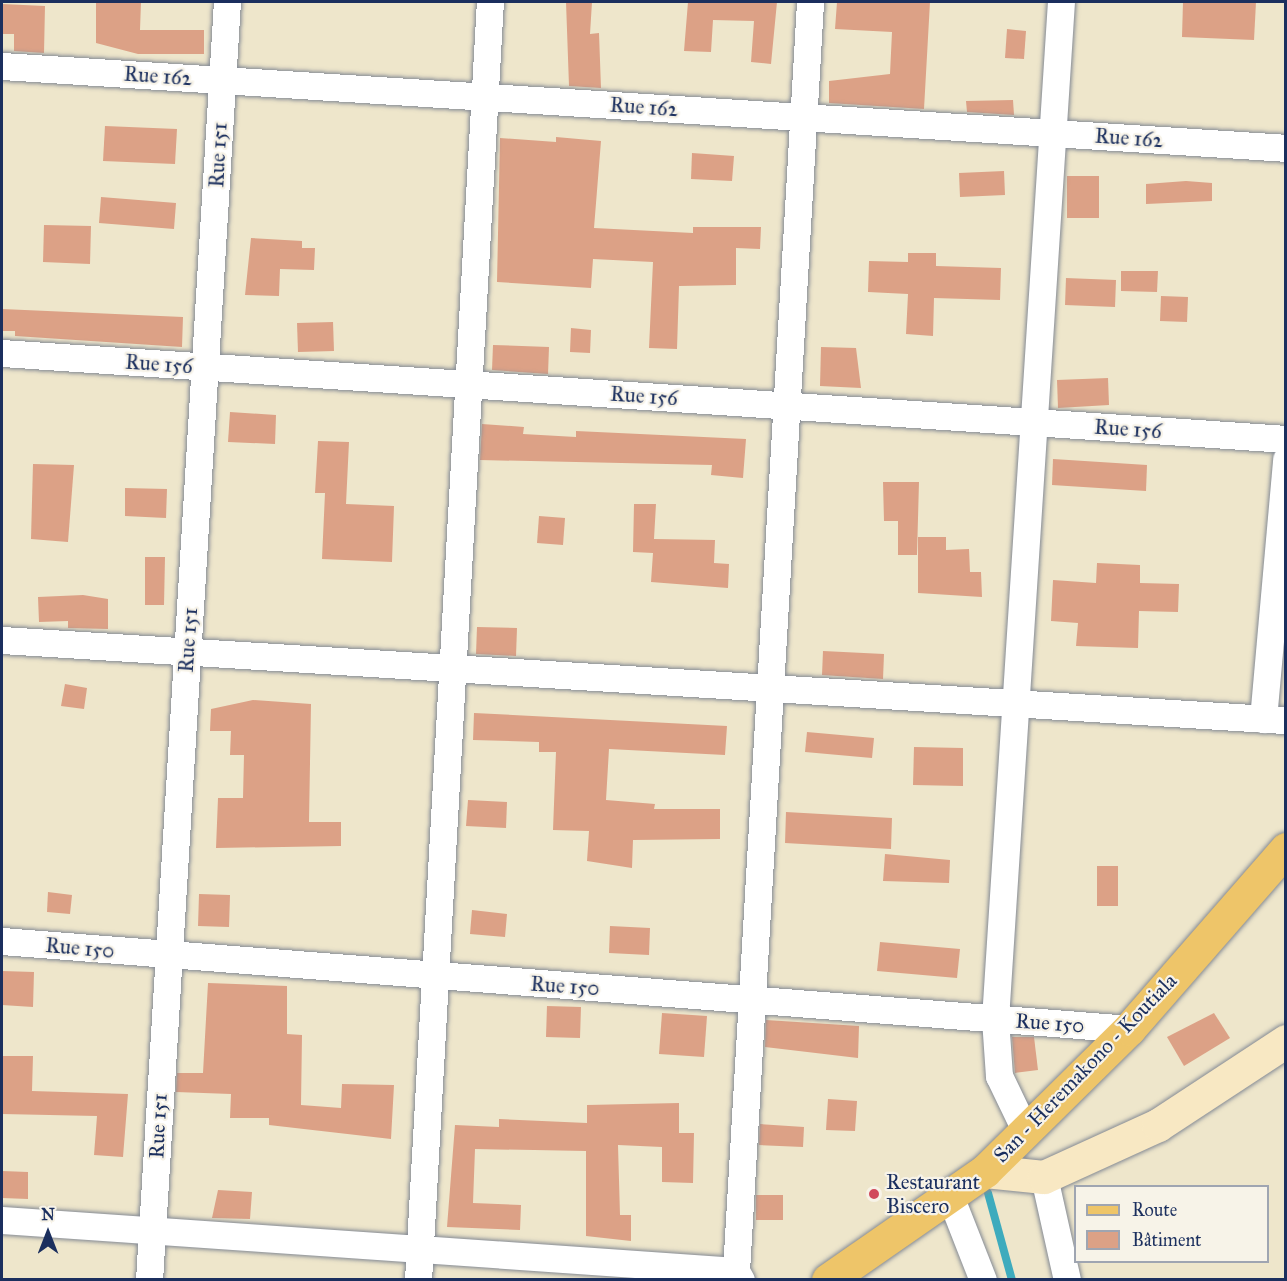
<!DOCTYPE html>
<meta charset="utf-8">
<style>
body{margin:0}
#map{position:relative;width:1287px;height:1281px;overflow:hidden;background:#eee6cb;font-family:"IM FELL Great Primer",serif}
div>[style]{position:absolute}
.stream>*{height:8px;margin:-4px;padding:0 4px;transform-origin:4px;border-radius:4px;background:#3eabbd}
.building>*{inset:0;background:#dca186}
.roads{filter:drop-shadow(0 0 2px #848a94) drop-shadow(0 0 2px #848a94)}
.street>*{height:27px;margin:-13.5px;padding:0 13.5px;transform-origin:13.5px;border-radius:13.5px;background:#fff}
.secondary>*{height:33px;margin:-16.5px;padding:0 16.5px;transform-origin:16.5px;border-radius:16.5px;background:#f8e8c3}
.primary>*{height:33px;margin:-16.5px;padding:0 16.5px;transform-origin:16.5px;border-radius:16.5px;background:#eec569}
.dots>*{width:16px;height:16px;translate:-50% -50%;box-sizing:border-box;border:3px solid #f7f3e8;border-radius:50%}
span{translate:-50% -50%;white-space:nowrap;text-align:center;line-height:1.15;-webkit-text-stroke:4.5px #f7f3e8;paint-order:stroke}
.street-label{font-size:21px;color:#1b2f5e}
.poi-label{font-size:21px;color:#1b2f5e}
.left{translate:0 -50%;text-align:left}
.frame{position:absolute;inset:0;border:3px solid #1b2f5e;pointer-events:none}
.legend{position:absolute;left:1074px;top:1185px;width:195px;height:78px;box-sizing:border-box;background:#f7f3e8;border:2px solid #9fa5b1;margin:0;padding:8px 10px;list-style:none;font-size:18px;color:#1b2f5e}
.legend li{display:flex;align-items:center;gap:12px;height:30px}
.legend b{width:30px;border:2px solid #9fa5b1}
.north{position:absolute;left:18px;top:1203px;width:60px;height:60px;-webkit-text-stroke:4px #f7f3e8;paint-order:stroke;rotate:0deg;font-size:16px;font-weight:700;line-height:24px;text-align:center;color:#1b2f5e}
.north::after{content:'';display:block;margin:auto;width:21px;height:27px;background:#1b2f5e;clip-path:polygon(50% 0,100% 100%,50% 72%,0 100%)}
</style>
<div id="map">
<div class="stream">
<i style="left:988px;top:1193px;width:90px;rotate:74.6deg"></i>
</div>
<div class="building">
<i style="clip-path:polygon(96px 2px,141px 2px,140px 30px,204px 30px,204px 54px,138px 54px,96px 43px)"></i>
<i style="clip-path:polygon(566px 2px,592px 2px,590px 34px,599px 33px,601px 88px,569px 86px)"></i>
<i style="clip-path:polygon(688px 2px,777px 2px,771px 64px,751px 62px,754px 21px,713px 20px,711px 52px,684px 51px)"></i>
<i style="clip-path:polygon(837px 2px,930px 2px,924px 109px,829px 103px,829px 81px,890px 74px,892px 32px,835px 29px)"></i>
<i style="clip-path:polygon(1183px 2px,1256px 2px,1254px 40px,1182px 37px)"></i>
<i style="clip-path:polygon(2px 4px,45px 6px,44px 53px,14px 51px,14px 34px,2px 34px)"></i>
<i style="clip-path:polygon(1007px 29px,1026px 31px,1024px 59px,1005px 58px)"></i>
<i style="clip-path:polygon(1013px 100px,1014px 115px,967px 112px,966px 101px)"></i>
<i style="clip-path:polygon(105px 126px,177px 129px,175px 164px,103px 161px)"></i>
<i style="clip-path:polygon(556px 137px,601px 141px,594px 228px,693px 233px,693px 227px,761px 227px,760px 249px,736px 248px,736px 285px,679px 286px,677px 349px,649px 348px,653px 262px,593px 259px,591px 288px,497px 282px,500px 138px,556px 142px)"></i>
<i style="clip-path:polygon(692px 153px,734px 156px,732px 181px,691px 179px)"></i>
<i style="clip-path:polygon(1004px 171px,1005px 195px,960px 197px,959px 173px)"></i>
<i style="clip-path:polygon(1067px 176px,1099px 176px,1099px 218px,1067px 218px)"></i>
<i style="clip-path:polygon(1186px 181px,1212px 183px,1212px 201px,1146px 204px,1146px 184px)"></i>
<i style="clip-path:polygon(101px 197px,176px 203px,174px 229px,99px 223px)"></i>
<i style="clip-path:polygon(44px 225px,91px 226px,90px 264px,43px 262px)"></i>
<i style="clip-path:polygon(251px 238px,302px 241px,302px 248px,315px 248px,314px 270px,280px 269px,279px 296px,245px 295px)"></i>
<i style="clip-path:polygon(908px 253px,936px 253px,936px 266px,1001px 268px,1000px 300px,934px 298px,933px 336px,906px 334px,908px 294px,868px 292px,869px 261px,908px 262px)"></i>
<i style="clip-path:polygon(1121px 271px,1158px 271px,1157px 292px,1121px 291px)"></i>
<i style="clip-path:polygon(1066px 278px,1116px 280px,1115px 307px,1065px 305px)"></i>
<i style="clip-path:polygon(1161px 296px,1188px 297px,1187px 322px,1160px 321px)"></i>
<i style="clip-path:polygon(2px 309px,183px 317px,182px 347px,15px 336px,15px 331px,2px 331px)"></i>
<i style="clip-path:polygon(333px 322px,334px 351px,298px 352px,297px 323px)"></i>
<i style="clip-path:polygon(571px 328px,591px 330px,590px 353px,570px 352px)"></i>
<i style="clip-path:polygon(493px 345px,549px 347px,548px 374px,492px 370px)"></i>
<i style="clip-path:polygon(821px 347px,856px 348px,861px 388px,820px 386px)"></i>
<i style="clip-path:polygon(1108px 378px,1109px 405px,1058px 408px,1057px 380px)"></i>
<i style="clip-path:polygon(230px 412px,276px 415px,275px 444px,228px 442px)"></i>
<i style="clip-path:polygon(482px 424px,524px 427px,523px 434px,576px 437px,576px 431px,746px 439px,743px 478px,711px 475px,712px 465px,480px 460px)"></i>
<i style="clip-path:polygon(318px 441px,349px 442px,346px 504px,394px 506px,392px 562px,322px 559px,325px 493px,315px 493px)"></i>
<i style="clip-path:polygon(1053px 459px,1147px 465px,1146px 491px,1052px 485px)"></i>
<i style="clip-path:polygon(33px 464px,74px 465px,68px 542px,31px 539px)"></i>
<i style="clip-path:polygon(883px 482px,919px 482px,917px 555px,898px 555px,898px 521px,884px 521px)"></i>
<i style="clip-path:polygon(125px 488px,167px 489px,166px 518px,125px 516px)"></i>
<i style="clip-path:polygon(634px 504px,656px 504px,654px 539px,715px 540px,714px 563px,729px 564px,728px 588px,651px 582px,653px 553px,633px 552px)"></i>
<i style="clip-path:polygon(539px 516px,565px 518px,563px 545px,537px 543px)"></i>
<i style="clip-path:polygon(918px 537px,946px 537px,946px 550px,969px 549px,970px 572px,981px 572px,982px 597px,918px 593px)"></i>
<i style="clip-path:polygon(145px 557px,165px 557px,164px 605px,145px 605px)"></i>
<i style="clip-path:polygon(1097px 563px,1140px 565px,1140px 583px,1179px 584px,1178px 612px,1139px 611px,1138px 648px,1076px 646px,1078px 623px,1051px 621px,1053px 580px,1096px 583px)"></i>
<i style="clip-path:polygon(83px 595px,108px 599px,108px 629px,68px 628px,68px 621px,39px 622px,38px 597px)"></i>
<i style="clip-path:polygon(477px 627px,517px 628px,516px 656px,476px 654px)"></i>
<i style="clip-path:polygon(823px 651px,884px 654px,883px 679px,822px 675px)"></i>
<i style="clip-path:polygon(65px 684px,87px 688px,84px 709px,61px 706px)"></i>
<i style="clip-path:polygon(253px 700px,311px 704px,309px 822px,341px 822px,341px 846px,216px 848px,218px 798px,243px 798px,244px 755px,230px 755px,231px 731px,210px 731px,211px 709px)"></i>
<i style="clip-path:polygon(474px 713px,727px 726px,725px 755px,609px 749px,606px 800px,655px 804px,654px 809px,720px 809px,720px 839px,633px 840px,632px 868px,587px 861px,589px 831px,553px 830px,556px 752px,539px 752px,539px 742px,473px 740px)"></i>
<i style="clip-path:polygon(807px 732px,874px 738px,872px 758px,805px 752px)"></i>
<i style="clip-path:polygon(914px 747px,963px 748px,963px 786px,913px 785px)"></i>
<i style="clip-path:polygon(468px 800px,507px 802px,506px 828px,466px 826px)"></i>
<i style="clip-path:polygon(786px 812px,892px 818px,891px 849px,785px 843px)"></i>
<i style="clip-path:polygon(885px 854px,950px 860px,949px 883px,883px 881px)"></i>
<i style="clip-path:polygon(1097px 866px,1118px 866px,1118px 906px,1097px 906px)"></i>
<i style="clip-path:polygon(48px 892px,72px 895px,70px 914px,47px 912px)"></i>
<i style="clip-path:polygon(199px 894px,230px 895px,229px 927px,198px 926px)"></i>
<i style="clip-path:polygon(472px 910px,507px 914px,505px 937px,470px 934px)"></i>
<i style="clip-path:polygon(610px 926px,650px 928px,649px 955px,609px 953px)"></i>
<i style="clip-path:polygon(880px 942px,960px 949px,957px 978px,877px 971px)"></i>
<i style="clip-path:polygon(2px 971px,34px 972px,33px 1007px,2px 1005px)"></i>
<i style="clip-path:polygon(208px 983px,287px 986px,287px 1034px,302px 1035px,301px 1105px,341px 1108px,342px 1084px,394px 1085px,391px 1139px,269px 1125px,269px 1118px,230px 1118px,231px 1094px,176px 1092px,177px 1073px,203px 1073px)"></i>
<i style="clip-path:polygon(547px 1006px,581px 1007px,580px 1038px,546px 1037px)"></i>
<i style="clip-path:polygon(662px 1013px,707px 1016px,704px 1057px,659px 1054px)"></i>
<i style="clip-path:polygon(1214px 1013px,1230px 1038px,1184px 1066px,1167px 1037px)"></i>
<i style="clip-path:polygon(766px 1020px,859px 1026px,858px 1058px,765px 1047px)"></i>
<i style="clip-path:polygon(1012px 1037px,1034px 1037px,1038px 1070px,1015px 1073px)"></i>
<i style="clip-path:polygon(2px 1056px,33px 1056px,32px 1091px,128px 1094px,123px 1157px,94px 1155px,97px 1116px,2px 1114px)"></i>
<i style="clip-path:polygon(828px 1099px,857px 1101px,855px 1131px,826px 1130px)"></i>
<i style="clip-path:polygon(679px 1103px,679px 1133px,694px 1133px,693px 1183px,662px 1182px,662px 1147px,618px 1145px,620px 1215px,631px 1215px,631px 1241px,586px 1236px,586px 1151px,475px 1149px,473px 1203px,521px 1205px,520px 1230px,447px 1227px,455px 1125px,499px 1127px,499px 1119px,587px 1123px,587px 1105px)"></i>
<i style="clip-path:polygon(760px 1124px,804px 1127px,803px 1147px,759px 1145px)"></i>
<i style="clip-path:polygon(2px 1171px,28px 1172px,28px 1199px,2px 1198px)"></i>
<i style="clip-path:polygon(218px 1190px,252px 1192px,250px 1219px,212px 1218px)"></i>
<i style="clip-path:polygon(756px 1195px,783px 1195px,783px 1220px,756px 1220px)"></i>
</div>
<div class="roads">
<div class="street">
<i style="left:2px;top:66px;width:1287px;rotate:3.65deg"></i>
<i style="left:2px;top:353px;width:1287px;rotate:3.83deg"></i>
<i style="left:2px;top:640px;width:1286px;rotate:3.57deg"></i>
<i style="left:1263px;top:719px;width:261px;rotate:-84.9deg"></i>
<i style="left:2px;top:941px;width:1130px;rotate:4.46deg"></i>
<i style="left:1025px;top:1130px;width:60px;rotate:-115.7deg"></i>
<i style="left:999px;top:1076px;width:57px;rotate:-94deg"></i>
<i style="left:995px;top:1019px;width:1019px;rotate:-86.29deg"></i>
<i style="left:1044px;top:1177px;width:106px;rotate:77.4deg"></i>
<i style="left:950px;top:1196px;width:90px;rotate:68.6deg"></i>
<i style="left:2px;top:1220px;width:736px;rotate:3.97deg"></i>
<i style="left:149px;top:1280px;width:1280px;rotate:-86.51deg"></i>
<i style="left:418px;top:1280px;width:1280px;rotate:-86.78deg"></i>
<i style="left:741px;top:1280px;width:10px;rotate:-119deg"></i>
<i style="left:736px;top:1271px;width:1271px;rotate:-86.66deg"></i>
</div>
<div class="secondary">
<i style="left:985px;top:1171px;width:59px;rotate:5.8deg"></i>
<i style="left:1044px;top:1177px;width:125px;rotate:-24.5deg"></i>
<i style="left:1158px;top:1125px;width:153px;rotate:-33.3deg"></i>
</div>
<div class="primary">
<i style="left:828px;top:1280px;width:191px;rotate:-34.8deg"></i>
<i style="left:985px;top:1171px;width:202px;rotate:-44.6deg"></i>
<i style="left:1129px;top:1029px;width:239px;rotate:-48.9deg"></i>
</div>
</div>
<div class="dots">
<i style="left:874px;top:1194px;background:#d1495b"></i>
</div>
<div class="street-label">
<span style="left:158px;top:76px;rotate:4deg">Rue 162</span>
<span style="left:644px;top:107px;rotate:4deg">Rue 162</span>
<span style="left:1129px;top:138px;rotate:4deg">Rue 162</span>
<span style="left:218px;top:155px;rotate:-87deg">Rue 151</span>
<span style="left:159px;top:364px;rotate:4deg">Rue 156</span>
<span style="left:644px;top:396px;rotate:4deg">Rue 156</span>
<span style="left:1128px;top:429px;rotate:4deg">Rue 156</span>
<span style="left:188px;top:640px;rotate:-86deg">Rue 151</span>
<span style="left:80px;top:948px;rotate:5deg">Rue 150</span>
<span style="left:565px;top:986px;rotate:4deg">Rue 150</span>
<span style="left:1050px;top:1023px;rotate:4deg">Rue 150</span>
<span style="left:1085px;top:1068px;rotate:-46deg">San - Heremakono - Koutiala</span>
<span style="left:158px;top:1126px;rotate:-87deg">Rue 151</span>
</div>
<div class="poi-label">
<span class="left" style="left:886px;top:1194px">Restaurant<br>Biscero</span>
</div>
<div class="frame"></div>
<ul class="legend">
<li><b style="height:8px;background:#eec569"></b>Route</li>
<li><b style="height:16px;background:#dca186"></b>Bâtiment</li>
</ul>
<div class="north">N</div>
</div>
